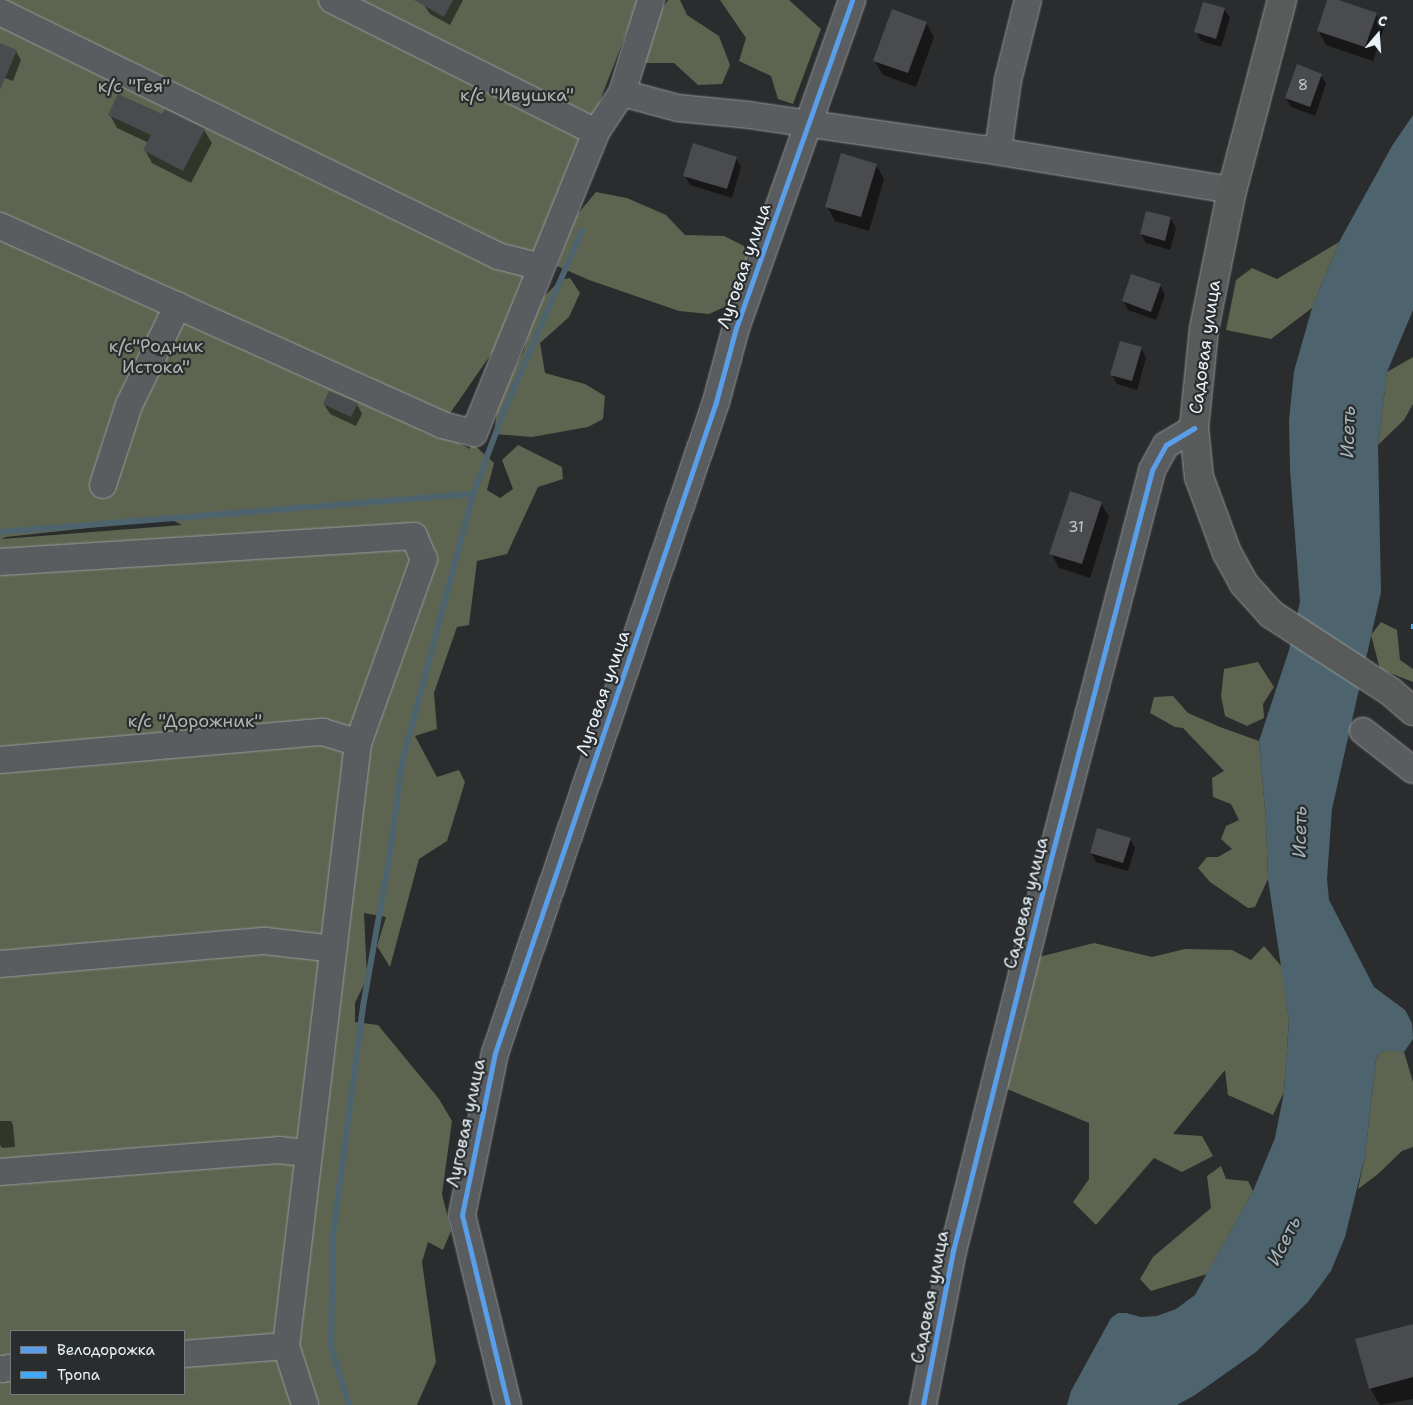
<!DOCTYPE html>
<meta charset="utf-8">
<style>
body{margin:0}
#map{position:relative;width:1413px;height:1405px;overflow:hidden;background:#2b2c2d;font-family:"Shantell Sans",sans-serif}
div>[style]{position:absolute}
.green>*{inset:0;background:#5d6550}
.water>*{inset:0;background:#4d646f}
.shadow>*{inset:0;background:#0007}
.stream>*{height:5.5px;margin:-2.75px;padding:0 2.75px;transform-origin:2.75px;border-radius:2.75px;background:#4d646f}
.building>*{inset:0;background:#494b4f}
.roads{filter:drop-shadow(0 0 1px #96989a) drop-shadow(0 0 1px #96989a)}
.minor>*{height:26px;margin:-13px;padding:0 13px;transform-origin:13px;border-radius:13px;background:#5a5d60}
.major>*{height:28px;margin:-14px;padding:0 14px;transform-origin:14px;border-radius:14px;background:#585b59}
.quiet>*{height:4px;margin-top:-2px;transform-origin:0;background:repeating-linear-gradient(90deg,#3fa9f5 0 8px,transparent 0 12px)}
.cycleway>*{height:5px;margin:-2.5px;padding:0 2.5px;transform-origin:2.5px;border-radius:2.5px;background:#5a9eea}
span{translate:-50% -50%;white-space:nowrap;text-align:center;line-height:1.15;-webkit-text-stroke:4.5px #2a2d2e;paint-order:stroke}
.number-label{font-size:15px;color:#c0c8ce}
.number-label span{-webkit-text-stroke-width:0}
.park-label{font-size:18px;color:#adb6af}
.street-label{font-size:18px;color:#e8f1f8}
.water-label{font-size:19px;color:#a4b4bd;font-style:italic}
.legend{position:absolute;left:10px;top:1330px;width:175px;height:65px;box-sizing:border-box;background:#2a2d2e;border:1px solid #767b7f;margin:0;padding:6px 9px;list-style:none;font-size:15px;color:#e8f1f8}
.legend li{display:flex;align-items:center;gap:10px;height:25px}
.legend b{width:25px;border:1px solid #767b7f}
.north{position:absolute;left:1353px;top:10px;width:50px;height:50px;-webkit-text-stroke:4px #2a2d2e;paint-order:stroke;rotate:18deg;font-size:14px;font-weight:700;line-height:20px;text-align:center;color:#e8f1f8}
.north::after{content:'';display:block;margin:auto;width:18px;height:22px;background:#e8f1f8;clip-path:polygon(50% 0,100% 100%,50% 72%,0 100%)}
</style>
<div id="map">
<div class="green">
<i style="clip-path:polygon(evenodd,0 0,639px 0,589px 129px,500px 341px,442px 425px,440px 433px,470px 449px,471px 442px,494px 463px,487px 490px,500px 498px,513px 489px,502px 460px,518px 445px,562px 467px,563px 479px,538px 487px,507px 554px,477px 561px,469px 625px,457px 627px,434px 693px,437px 729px,415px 736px,437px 777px,459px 770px,465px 782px,447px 841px,419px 859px,390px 967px,377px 946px,386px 917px,364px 913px,367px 978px,355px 1003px,355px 1022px,378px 1025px,439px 1099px,452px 1121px,442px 1194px,451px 1231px,443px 1250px,428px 1242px,422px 1262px,436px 1362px,417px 1405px,0 1405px,0 0,170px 519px,182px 525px,2px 539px,6px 537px,170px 519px,0 0,11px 1331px,184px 1331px,184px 1394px,11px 1394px,11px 1331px)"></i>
<i style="clip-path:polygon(668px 0,680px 0,687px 15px,719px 36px,730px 65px,722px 84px,698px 85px,674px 63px,643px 63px,642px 39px)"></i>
<i style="clip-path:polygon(720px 0,789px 0,821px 29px,793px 104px,778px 99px,771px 76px,739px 61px,746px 38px)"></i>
<i style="clip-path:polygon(596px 192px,627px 198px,666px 215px,685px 235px,724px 236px,744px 246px,750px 273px,733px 303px,709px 314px,679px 311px,589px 280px,557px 266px,576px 216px)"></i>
<i style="clip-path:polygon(1339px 242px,1312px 308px,1271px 339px,1226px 330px,1236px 280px,1252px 268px,1277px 279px)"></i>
<i style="clip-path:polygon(570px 278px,580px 293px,569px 317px,540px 343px,545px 373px,585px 384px,605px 396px,603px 419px,588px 427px,532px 437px,494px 434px,498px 403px,524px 350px,536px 305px,560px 280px)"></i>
<i style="clip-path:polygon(1413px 357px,1413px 404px,1404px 420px,1378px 445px,1387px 372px)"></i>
<i style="clip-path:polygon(1381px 622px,1397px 630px,1400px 660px,1413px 669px,1413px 682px,1380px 669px,1371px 635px)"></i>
<i style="clip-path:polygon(1258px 662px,1274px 687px,1263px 704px,1264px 718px,1247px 726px,1225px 716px,1221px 696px,1224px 669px)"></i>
<i style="clip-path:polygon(1173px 696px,1188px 713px,1220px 727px,1259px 741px,1266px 820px,1268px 879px,1255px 907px,1248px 908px,1210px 882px,1198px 868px,1207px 857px,1218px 857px,1232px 849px,1221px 839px,1226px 826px,1239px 820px,1231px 804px,1213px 797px,1212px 778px,1224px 771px,1183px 728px,1175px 727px,1150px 713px,1154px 697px)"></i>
<i style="clip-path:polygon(1094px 943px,1152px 957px,1185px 949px,1232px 950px,1251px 960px,1264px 946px,1282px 967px,1289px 1020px,1284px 1092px,1273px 1115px,1228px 1095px,1225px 1070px,1173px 1134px,1202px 1136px,1213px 1156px,1182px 1172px,1154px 1158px,1096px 1225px,1073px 1202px,1089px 1179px,1089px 1123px,1007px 1089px,1031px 959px)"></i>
<i style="clip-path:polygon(1392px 1049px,1404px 1052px,1413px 1082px,1413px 1147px,1402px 1151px,1378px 1174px,1358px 1189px,1365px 1156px,1376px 1060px,1379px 1054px,1385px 1050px)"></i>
<i style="clip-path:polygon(1221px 1166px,1226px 1179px,1248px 1181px,1253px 1191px,1207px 1274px,1151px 1291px,1140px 1279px,1153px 1257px,1211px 1208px,1207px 1176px)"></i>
</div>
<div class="water">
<i style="clip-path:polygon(1413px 115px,1413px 310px,1387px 372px,1378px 445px,1381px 592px,1332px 809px,1327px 879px,1329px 900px,1374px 987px,1405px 1010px,1412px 1023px,1413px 1039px,1404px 1052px,1385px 1050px,1379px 1054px,1376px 1060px,1365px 1156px,1345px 1237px,1331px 1271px,1308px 1302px,1256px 1352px,1195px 1395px,1177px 1405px,1067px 1405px,1071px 1391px,1111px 1318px,1118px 1313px,1126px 1313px,1141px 1317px,1157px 1316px,1176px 1309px,1195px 1295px,1253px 1191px,1275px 1138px,1284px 1092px,1289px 1020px,1268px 879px,1266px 820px,1259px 741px,1289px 650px,1300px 602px,1290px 469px,1289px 420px,1294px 371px,1312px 308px,1339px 242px,1392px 146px)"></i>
</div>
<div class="shadow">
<i style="clip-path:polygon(427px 0,463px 0,450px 25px,430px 14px,424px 5px)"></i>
<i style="clip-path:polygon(1328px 0,1336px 0,1376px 14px,1384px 28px,1373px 61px,1326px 45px,1318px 30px)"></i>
<i style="clip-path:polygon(1224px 9px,1230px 18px,1221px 47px,1201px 41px,1196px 32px)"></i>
<i style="clip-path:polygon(926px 23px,934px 37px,916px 87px,883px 75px,874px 60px)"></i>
<i style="clip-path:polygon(0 44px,16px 51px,21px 60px,13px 81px,0 76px)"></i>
<i style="clip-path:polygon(1321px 75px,1326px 84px,1315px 116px,1291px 107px,1286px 98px)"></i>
<i style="clip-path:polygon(110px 115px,163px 116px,204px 130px,212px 143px,191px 183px,152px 163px,145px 150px,149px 143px,117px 128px)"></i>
<i style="clip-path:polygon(736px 158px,741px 167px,732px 198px,690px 185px,685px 176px)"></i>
<i style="clip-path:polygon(876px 165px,884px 179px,869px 231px,835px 221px,827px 206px)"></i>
<i style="clip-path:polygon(1147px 212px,1171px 219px,1176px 228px,1170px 250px,1146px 243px,1141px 234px)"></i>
<i style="clip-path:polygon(1160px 285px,1165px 295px,1156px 320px,1128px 310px,1123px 301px)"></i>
<i style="clip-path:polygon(1141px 348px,1146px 358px,1137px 390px,1117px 384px,1112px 375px)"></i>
<i style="clip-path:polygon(324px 404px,357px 404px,362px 414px,356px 426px,330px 414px)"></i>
<i style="clip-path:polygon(1101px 503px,1109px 517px,1090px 578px,1059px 568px,1051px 553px)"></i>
<i style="clip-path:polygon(1130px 839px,1135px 848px,1128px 871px,1096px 862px,1091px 853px)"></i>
<i style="clip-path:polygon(0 1121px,11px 1121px,13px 1125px,15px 1147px,2px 1148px,0 1145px)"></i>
<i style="clip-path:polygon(1413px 1325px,1413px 1399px,1380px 1405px,1370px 1388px)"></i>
</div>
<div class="stream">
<i style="left:0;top:532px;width:475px;rotate:-4.6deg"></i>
<i style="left:349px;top:1405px;width:61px;rotate:-107.2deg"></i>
<i style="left:331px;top:1347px;width:112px;rotate:-89deg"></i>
<i style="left:333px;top:1235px;width:230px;rotate:-82.5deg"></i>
<i style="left:363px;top:1007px;width:149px;rotate:-80deg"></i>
<i style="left:389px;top:860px;width:98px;rotate:-82.4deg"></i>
<i style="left:402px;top:763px;width:278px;rotate:-75.2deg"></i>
<i style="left:473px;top:494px;width:85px;rotate:-69.4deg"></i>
<i style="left:503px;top:414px;width:199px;rotate:-66.7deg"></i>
</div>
<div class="building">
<i style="clip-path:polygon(414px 0,453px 0,444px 17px)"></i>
<i style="clip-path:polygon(1327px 0,1339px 0,1377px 13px,1365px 47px,1317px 31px)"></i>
<i style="clip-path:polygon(1203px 2px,1225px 8px,1216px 39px,1194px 32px)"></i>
<i style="clip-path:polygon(892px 9px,927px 22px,908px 73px,873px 61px)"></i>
<i style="clip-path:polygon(0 43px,17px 50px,0 90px)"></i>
<i style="clip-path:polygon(1297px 64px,1322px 74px,1310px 107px,1285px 98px)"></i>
<i style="clip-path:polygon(118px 94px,162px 114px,165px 109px,205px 129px,183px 171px,143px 150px,151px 135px,108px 115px)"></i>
<i style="clip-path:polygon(693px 143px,737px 157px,727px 189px,683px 176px)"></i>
<i style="clip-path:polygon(841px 153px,877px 164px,861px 217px,825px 207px)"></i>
<i style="clip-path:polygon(1146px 211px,1171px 217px,1165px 241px,1140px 234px)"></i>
<i style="clip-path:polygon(1131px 274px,1161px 284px,1151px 312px,1122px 301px)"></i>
<i style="clip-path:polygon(1120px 341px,1142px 347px,1132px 381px,1110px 375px)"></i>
<i style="clip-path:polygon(329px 391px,358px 403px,351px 417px,323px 404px)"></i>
<i style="clip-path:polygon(1070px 491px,1102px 502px,1082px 564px,1049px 554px)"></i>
<i style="clip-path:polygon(1097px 828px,1131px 838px,1123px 863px,1090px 853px)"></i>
<i style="clip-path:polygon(1413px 1324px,1413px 1377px,1369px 1389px,1355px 1339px)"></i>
</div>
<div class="roads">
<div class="minor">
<i style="left:332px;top:0;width:295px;rotate:26.6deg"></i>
<i style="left:0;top:12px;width:555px;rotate:26.1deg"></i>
<i style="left:498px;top:256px;width:44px;rotate:14.3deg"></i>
<i style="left:622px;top:93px;width:58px;rotate:15deg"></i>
<i style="left:678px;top:108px;width:71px;rotate:5.6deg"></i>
<i style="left:749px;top:115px;width:236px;rotate:8.3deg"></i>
<i style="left:983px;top:149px;width:252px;rotate:9.4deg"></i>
<i style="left:998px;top:151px;width:72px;rotate:-82deg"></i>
<i style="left:1008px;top:80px;width:82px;rotate:-76deg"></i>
<i style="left:0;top:226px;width:485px;rotate:24.2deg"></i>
<i style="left:442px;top:425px;width:33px;rotate:14deg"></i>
<i style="left:474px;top:433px;width:325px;rotate:-67.9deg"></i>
<i style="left:596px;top:132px;width:47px;rotate:-56.3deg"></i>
<i style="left:622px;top:93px;width:97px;rotate:-72.7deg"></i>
<i style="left:103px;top:485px;width:84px;rotate:-72deg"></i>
<i style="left:129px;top:405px;width:111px;rotate:-63.9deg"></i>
<i style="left:0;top:562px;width:415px;rotate:-3.6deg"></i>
<i style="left:414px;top:536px;width:25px;rotate:67deg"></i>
<i style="left:424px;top:559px;width:195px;rotate:109.7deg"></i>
<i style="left:358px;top:743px;width:607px;rotate:96.81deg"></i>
<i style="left:286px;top:1346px;width:62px;rotate:72.1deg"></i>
<i style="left:1363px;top:731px;width:63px;rotate:38deg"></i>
<i style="left:0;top:760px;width:324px;rotate:-5deg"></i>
<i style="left:323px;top:732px;width:37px;rotate:17deg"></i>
<i style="left:0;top:964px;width:266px;rotate:-5deg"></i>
<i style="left:265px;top:941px;width:69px;rotate:6.6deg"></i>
<i style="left:0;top:1172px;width:279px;rotate:-4.5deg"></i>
<i style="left:278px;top:1150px;width:31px;rotate:6deg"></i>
<i style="left:184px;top:1354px;width:102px;rotate:-4.5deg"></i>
<i style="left:0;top:1369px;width:11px;rotate:-5deg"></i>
<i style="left:508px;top:1405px;width:195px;rotate:-103.6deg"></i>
<i style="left:462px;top:1215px;width:165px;rotate:-78.5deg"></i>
<i style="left:495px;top:1053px;width:687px;rotate:-71.25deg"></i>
<i style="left:716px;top:402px;width:77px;rotate:-74.9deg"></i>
<i style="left:736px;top:328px;width:348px;rotate:-70.5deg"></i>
<i style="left:923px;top:1405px;width:157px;rotate:-79deg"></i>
<i style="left:953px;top:1251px;width:397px;rotate:-76deg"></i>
<i style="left:1049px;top:866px;width:409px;rotate:-75.4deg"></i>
<i style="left:1152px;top:470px;width:29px;rotate:-61deg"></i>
<i style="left:1166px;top:445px;width:33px;rotate:-31deg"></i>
</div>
<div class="major">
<i style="left:1282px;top:0;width:196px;rotate:104.7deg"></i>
<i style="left:1232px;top:190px;width:142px;rotate:101.4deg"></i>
<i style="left:1204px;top:329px;width:100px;rotate:95.8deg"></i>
<i style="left:1194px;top:428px;width:49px;rotate:84.2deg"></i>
<i style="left:1199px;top:477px;width:81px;rotate:69.8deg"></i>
<i style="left:1227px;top:553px;width:35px;rotate:61deg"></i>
<i style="left:1244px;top:584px;width:40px;rotate:48deg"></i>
<i style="left:1271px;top:614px;width:143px;rotate:33deg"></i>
<i style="left:1391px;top:692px;width:29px;rotate:41deg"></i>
</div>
</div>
<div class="quiet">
<i style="left:1413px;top:624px;width:5px;rotate:90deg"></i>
</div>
<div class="cycleway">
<i style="left:508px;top:1405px;width:195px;rotate:-103.6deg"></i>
<i style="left:462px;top:1215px;width:165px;rotate:-78.5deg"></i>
<i style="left:495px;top:1053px;width:687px;rotate:-71.25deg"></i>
<i style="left:716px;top:402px;width:77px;rotate:-74.9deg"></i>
<i style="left:736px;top:328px;width:348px;rotate:-70.5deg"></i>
<i style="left:923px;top:1405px;width:157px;rotate:-79deg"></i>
<i style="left:953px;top:1251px;width:397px;rotate:-76deg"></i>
<i style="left:1049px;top:866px;width:409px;rotate:-75.4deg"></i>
<i style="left:1152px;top:470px;width:29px;rotate:-61deg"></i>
<i style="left:1166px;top:445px;width:33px;rotate:-31deg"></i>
</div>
<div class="number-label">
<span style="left:1303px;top:86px">8</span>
<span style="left:1076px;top:528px">31</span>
</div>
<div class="park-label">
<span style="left:134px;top:86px">к/с "Гея"</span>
<span style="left:517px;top:95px">к/с "Ивушка"</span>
<span style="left:156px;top:357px">к/с"Родник<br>Истока"</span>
<span style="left:195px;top:721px">к/с "Дорожник"</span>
</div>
<div class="street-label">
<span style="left:744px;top:266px;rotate:-71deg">Луговая улица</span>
<span style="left:1205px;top:347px;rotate:-82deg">Садовая улица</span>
<span style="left:603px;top:693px;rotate:-71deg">Луговая улица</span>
<span style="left:1026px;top:903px;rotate:-76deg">Садовая улица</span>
<span style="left:466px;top:1123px;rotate:-78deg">Луговая улица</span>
<span style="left:930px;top:1297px;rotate:-79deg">Садовая улица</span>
</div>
<div class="water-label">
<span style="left:1348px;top:432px;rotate:-88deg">Исеть</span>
<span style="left:1300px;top:832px;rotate:-89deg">Исеть</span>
<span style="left:1284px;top:1241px;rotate:-63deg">Исеть</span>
</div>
<ul class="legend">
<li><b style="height:6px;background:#5a9eea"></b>Велодорожка</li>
<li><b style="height:6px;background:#3fa9f5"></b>Тропа</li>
</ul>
<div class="north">С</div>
</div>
